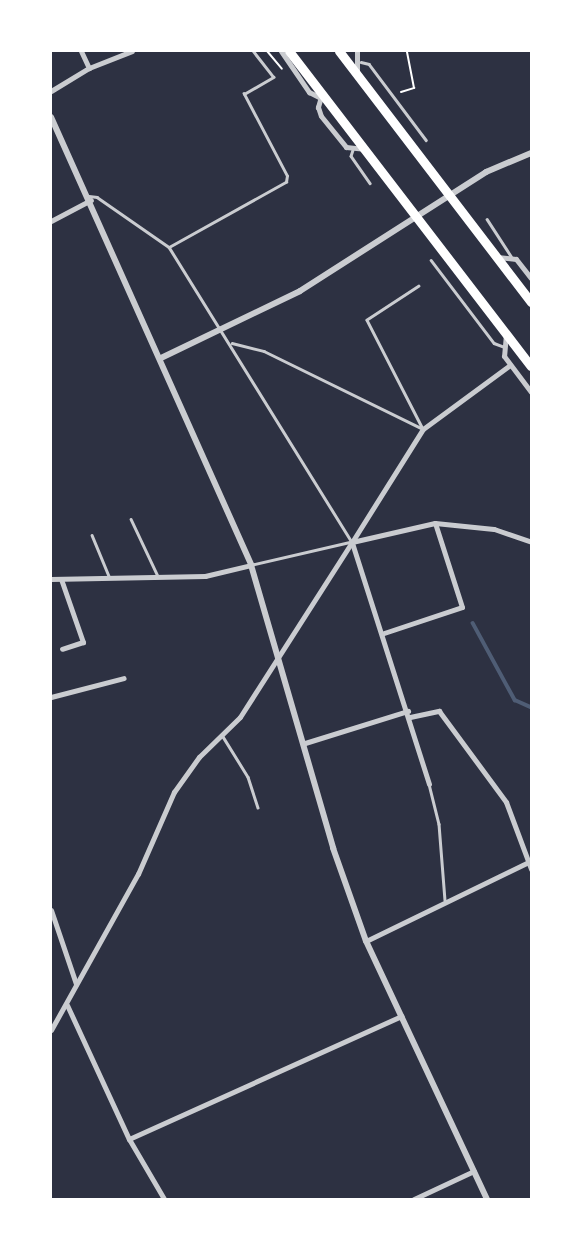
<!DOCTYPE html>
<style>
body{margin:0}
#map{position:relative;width:582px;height:1250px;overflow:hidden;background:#2d3142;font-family:"Fira Sans",sans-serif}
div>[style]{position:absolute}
.stream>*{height:3.5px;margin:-1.75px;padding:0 1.75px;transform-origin:1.75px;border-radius:1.75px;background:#4f5d75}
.path>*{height:2px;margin:-1px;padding:0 1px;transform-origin:1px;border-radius:1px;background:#fff}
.service>*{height:2.5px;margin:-1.25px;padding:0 1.25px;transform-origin:1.25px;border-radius:1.25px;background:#caccd0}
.minor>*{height:5px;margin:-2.5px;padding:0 2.5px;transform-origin:2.5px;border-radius:2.5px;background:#caccd0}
.tertiary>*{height:6px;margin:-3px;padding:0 3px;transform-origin:3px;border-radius:3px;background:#caccd0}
.trunk>*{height:9px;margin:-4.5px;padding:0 4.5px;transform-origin:4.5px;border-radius:4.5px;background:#fff}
span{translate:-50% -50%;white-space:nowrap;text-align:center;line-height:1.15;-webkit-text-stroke:7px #fff;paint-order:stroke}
.frame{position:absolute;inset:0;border:52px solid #fff;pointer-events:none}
</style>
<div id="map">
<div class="stream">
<i style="left:473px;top:623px;width:88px;rotate:61.4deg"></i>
<i style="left:515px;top:700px;width:17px;rotate:24deg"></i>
</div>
<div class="path">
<i style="left:267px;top:51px;width:23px;rotate:50deg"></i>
<i style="left:401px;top:92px;width:14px;rotate:-17deg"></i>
<i style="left:414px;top:88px;width:38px;rotate:-101deg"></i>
</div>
<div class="service">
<i style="left:361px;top:62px;width:8px;rotate:14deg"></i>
<i style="left:369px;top:64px;width:95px;rotate:53.1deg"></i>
<i style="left:353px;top:150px;width:6px;rotate:108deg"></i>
<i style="left:351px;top:156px;width:33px;rotate:55deg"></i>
<i style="left:89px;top:196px;width:8px;rotate:7deg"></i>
<i style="left:97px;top:197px;width:88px;rotate:34.8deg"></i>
<i style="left:169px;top:247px;width:347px;rotate:58.2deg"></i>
<i style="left:352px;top:542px;width:103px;rotate:167deg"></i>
<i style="left:487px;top:219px;width:44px;rotate:57deg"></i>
<i style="left:169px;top:247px;width:134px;rotate:-29.1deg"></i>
<i style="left:286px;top:182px;width:6px;rotate:-81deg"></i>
<i style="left:287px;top:176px;width:93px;rotate:-117.7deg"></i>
<i style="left:244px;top:94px;width:34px;rotate:-30deg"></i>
<i style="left:273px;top:77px;width:33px;rotate:-128deg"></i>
<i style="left:431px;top:260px;width:104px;rotate:52.8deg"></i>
<i style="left:494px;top:343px;width:9px;rotate:21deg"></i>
<i style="left:419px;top:286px;width:62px;rotate:146.8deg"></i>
<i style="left:367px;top:320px;width:123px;rotate:62.8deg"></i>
<i style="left:232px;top:343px;width:33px;rotate:14deg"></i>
<i style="left:264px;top:351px;width:177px;rotate:26.1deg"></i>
<i style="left:131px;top:519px;width:63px;rotate:64.7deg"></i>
<i style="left:92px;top:535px;width:44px;rotate:67.5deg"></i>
<i style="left:222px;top:735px;width:49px;rotate:58.2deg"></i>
<i style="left:248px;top:777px;width:32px;rotate:72deg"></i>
<i style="left:429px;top:784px;width:41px;rotate:76deg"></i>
<i style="left:439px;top:824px;width:76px;rotate:85.5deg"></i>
</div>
<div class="minor">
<i style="left:81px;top:51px;width:19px;rotate:65deg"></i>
<i style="left:281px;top:51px;width:50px;rotate:55.7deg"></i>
<i style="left:309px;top:92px;width:11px;rotate:27deg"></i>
<i style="left:357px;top:51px;width:23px;rotate:90deg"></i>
<i style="left:51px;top:91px;width:44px;rotate:-31.2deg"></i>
<i style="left:89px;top:68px;width:46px;rotate:-21.6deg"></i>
<i style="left:322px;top:93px;width:15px;rotate:106deg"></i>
<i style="left:318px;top:107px;width:9px;rotate:72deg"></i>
<i style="left:321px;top:116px;width:40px;rotate:51deg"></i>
<i style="left:346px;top:147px;width:18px;rotate:6deg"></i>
<i style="left:51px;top:221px;width:45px;rotate:-27.7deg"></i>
<i style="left:497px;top:257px;width:19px;rotate:6deg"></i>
<i style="left:516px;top:259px;width:24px;rotate:52deg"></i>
<i style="left:506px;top:334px;width:22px;rotate:95deg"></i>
<i style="left:504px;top:356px;width:45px;rotate:53.1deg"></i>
<i style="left:51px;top:579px;width:154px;rotate:-1.1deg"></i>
<i style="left:205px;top:576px;width:47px;rotate:-13.4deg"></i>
<i style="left:61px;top:579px;width:67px;rotate:70.8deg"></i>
<i style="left:83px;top:642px;width:22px;rotate:162deg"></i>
<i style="left:384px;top:633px;width:82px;rotate:-18.4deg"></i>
<i style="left:462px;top:607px;width:88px;rotate:-107.8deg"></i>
<i style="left:51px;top:697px;width:75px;rotate:-14.6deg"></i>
<i style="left:410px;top:717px;width:30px;rotate:-12deg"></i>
<i style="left:439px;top:711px;width:113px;rotate:53.6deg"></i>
<i style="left:506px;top:802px;width:72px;rotate:69.5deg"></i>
<i style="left:305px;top:743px;width:108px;rotate:-17.3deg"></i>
<i style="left:429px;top:784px;width:254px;rotate:-107.7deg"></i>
<i style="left:352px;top:542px;width:133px;rotate:-57.9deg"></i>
<i style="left:423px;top:429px;width:108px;rotate:-36.3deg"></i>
<i style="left:51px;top:910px;width:78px;rotate:71.3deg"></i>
<i style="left:366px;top:941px;width:183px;rotate:-25.9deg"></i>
<i style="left:67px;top:1005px;width:148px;rotate:65.2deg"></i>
<i style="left:129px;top:1139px;width:69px;rotate:59.7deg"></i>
<i style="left:51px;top:1030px;width:179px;rotate:-60.9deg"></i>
<i style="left:138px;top:874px;width:90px;rotate:-66.3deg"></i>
<i style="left:174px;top:792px;width:43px;rotate:-54.5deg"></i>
<i style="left:199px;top:757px;width:57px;rotate:-44.3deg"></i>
<i style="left:240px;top:717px;width:208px;rotate:-57.4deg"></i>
<i style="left:352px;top:542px;width:85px;rotate:-12.9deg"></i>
<i style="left:435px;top:523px;width:59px;rotate:5.8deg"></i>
<i style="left:494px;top:529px;width:39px;rotate:19deg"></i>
<i style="left:129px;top:1139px;width:299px;rotate:-24.3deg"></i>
<i style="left:414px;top:1199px;width:66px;rotate:-25deg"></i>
</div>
<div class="tertiary">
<i style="left:51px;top:117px;width:491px;rotate:65.9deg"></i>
<i style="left:251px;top:565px;width:295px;rotate:73.8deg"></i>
<i style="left:333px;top:848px;width:99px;rotate:70.5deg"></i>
<i style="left:366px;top:941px;width:285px;rotate:64.9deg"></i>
<i style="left:161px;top:358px;width:154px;rotate:-25.7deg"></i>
<i style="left:300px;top:291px;width:221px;rotate:-32.6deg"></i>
<i style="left:486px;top:172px;width:49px;rotate:-22.9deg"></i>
</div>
<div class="trunk">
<i style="left:289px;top:51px;width:397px;rotate:52.5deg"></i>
<i style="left:339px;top:51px;width:316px;rotate:52.6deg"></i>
</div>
<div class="frame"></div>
</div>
